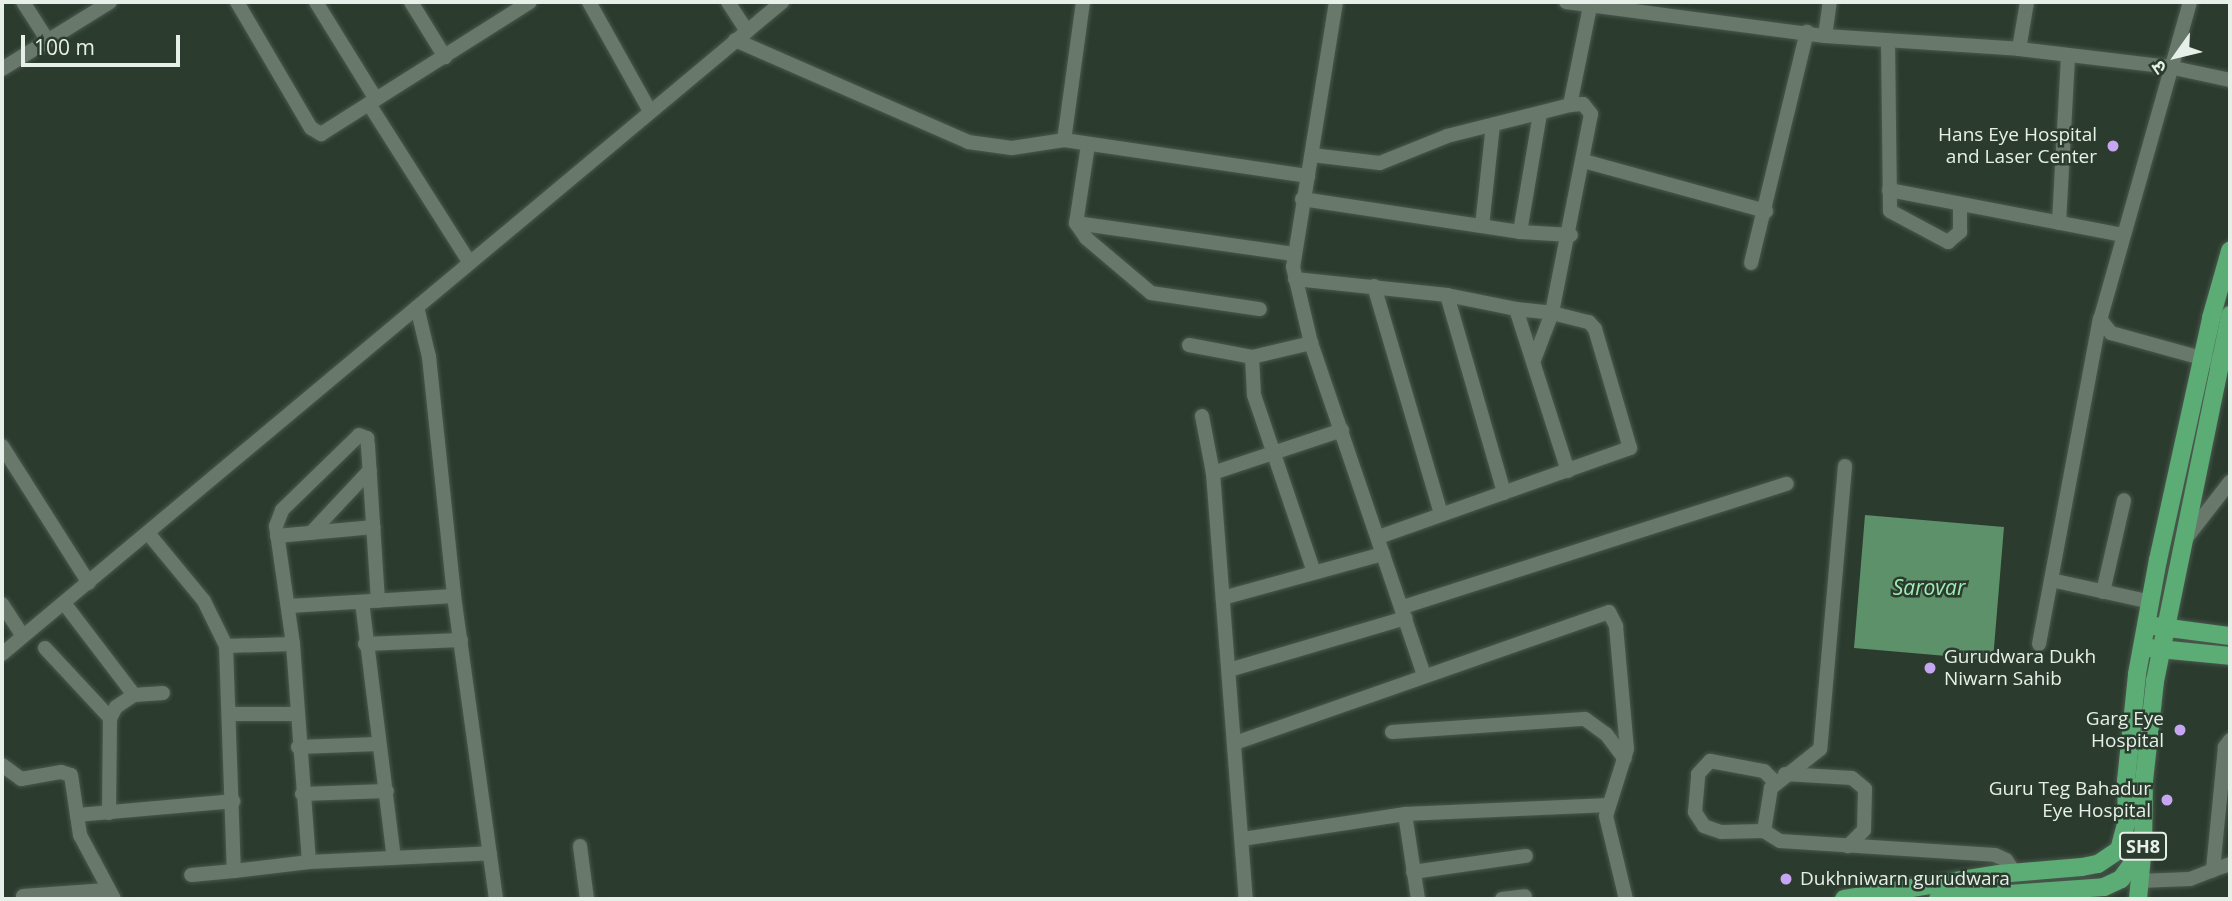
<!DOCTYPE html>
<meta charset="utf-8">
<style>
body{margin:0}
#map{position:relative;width:2232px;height:901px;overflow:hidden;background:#2b3b2e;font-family:"Open Sans","Noto Sans Devanagari",sans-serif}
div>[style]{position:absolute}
.water>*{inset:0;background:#5d916a}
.roads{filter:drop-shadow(0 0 2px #4a584d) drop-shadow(0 0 2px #4a584d)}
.minor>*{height:14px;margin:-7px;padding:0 7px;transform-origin:7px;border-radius:7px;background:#68796b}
.major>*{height:18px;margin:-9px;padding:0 9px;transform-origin:9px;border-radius:9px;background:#5bac75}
.dots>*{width:19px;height:19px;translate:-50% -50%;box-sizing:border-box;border:4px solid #2b3b2e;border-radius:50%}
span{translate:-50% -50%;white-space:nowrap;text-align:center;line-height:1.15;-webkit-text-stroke:5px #2b3b2e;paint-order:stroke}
.shield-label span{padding:2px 5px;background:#2b3b2e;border:2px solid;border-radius:5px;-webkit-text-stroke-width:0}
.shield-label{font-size:18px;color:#e7f0e8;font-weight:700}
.poi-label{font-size:19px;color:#e7f0e8}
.right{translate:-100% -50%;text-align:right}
.left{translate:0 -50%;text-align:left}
.water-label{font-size:21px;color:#9fedb3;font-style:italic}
.frame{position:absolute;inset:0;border:4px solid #e7f0e8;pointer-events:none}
.north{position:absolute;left:2141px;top:21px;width:70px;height:70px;-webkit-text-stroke:5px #2b3b2e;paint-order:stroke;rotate:236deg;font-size:19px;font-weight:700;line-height:28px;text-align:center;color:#e7f0e8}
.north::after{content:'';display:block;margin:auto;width:24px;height:32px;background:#e7f0e8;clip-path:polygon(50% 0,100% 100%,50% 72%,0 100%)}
.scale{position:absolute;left:21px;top:35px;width:159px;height:32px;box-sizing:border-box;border:4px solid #e7f0e8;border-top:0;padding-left:9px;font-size:21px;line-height:24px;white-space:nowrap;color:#e7f0e8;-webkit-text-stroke:5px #2b3b2e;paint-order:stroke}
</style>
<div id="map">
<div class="water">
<i style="clip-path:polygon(1865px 515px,2004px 527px,1993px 660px,1854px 648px)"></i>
</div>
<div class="roads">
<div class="minor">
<i style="left:23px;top:2px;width:46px;rotate:57.3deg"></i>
<i style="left:237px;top:2px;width:146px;rotate:59.6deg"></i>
<i style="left:311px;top:128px;width:12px;rotate:31deg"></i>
<i style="left:321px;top:134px;width:247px;rotate:-32.3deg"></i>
<i style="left:316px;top:2px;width:114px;rotate:58.3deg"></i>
<i style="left:411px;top:2px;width:65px;rotate:58.3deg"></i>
<i style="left:589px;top:2px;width:125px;rotate:60.8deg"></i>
<i style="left:728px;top:2px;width:33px;rotate:57deg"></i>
<i style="left:1083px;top:2px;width:139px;rotate:97.8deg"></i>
<i style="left:1064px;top:140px;width:247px;rotate:8.4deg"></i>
<i style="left:1336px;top:2px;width:268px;rotate:99.2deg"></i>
<i style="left:1293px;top:267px;width:78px;rotate:76.7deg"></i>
<i style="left:1311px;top:343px;width:351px;rotate:71.2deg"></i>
<i style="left:1566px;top:2px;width:261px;rotate:7.5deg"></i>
<i style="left:1825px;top:36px;width:194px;rotate:3.8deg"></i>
<i style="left:2019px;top:49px;width:151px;rotate:6.8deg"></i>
<i style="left:2169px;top:67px;width:62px;rotate:12deg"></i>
<i style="left:2190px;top:2px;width:330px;rotate:105.8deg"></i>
<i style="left:2100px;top:319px;width:18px;rotate:52deg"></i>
<i style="left:2111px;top:333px;width:105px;rotate:15.5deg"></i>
<i style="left:1825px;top:36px;width:34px;rotate:-82deg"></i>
<i style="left:735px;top:40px;width:254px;rotate:23.6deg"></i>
<i style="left:968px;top:142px;width:44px;rotate:7.8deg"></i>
<i style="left:1012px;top:148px;width:53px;rotate:-8.7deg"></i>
<i style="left:1888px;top:42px;width:169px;rotate:89.3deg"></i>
<i style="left:1890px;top:211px;width:66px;rotate:28.1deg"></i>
<i style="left:1948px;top:242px;width:16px;rotate:-40deg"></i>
<i style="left:1960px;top:232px;width:28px;rotate:-90deg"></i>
<i style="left:2019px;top:49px;width:48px;rotate:-80.3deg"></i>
<i style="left:2px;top:69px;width:127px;rotate:-31.8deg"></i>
<i style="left:369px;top:104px;width:188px;rotate:57.6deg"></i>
<i style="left:1570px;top:105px;width:105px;rotate:-78.5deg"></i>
<i style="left:1088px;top:145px;width:79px;rotate:98.7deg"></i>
<i style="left:1076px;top:223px;width:18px;rotate:56deg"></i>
<i style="left:1086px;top:238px;width:85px;rotate:40.2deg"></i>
<i style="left:1151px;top:293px;width:110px;rotate:8.4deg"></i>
<i style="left:1312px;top:155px;width:68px;rotate:6.7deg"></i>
<i style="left:1380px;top:163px;width:72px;rotate:-21.9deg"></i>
<i style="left:1447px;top:136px;width:127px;rotate:-14.1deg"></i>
<i style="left:1570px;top:105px;width:13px;rotate:-4deg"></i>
<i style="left:1583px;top:104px;width:13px;rotate:51deg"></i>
<i style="left:1591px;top:114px;width:203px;rotate:101.1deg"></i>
<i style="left:1552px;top:313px;width:38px;rotate:14deg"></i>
<i style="left:1589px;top:322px;width:9px;rotate:49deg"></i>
<i style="left:1595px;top:329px;width:124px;rotate:73.6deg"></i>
<i style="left:1630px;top:448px;width:266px;rotate:160.5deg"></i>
<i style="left:1584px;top:161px;width:189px;rotate:15.4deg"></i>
<i style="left:1889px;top:190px;width:237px;rotate:10.9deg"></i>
<i style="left:1302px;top:199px;width:220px;rotate:8.6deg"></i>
<i style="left:1520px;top:232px;width:51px;rotate:3.4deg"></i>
<i style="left:1076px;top:223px;width:220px;rotate:8.1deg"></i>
<i style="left:2059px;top:223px;width:168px;rotate:-86.9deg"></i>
<i style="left:1482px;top:226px;width:102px;rotate:-83.8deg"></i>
<i style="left:1520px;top:232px;width:120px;rotate:-80.4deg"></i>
<i style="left:1751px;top:263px;width:238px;rotate:-76.4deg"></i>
<i style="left:1295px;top:279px;width:153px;rotate:6deg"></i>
<i style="left:1447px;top:295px;width:70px;rotate:11.5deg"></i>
<i style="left:1516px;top:309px;width:170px;rotate:72.2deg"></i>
<i style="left:1374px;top:286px;width:237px;rotate:73.6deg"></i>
<i style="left:1447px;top:295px;width:206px;rotate:73.9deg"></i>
<i style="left:417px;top:307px;width:51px;rotate:76.5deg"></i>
<i style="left:429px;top:357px;width:240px;rotate:84deg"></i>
<i style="left:454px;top:596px;width:306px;rotate:82.1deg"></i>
<i style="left:1516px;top:309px;width:36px;rotate:6deg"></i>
<i style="left:1552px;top:313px;width:50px;rotate:111deg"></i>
<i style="left:1189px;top:345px;width:64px;rotate:10.8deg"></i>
<i style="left:1252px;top:357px;width:61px;rotate:-13.3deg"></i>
<i style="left:1252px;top:357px;width:38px;rotate:87deg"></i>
<i style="left:1254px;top:395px;width:187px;rotate:71.3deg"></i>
<i style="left:1202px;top:416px;width:58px;rotate:79.1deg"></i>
<i style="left:1213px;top:473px;width:427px;rotate:85.6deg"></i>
<i style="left:2px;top:446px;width:162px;rotate:57.6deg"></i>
<i style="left:1845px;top:466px;width:284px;rotate:95deg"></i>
<i style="left:1820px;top:749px;width:63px;rotate:141.5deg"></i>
<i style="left:1771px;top:788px;width:44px;rotate:99.2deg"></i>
<i style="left:1764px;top:831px;width:19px;rotate:32deg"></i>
<i style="left:1780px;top:841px;width:215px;rotate:3.7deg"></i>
<i style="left:1995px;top:855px;width:12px;rotate:24deg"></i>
<i style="left:2006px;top:860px;width:16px;rotate:55deg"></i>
<i style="left:1213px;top:473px;width:136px;rotate:-18.4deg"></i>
<i style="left:148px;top:533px;width:88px;rotate:50.5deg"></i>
<i style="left:204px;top:601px;width:50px;rotate:63.9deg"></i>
<i style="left:226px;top:646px;width:225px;rotate:88deg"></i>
<i style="left:234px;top:871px;width:43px;rotate:174.7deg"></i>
<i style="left:311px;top:533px;width:86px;rotate:-46.9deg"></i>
<i style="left:277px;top:536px;width:97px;rotate:-5.3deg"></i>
<i style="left:2184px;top:541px;width:75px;rotate:-52.1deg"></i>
<i style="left:2051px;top:580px;width:102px;rotate:12.4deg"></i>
<i style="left:2103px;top:592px;width:94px;rotate:-77.1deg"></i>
<i style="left:1223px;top:598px;width:166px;rotate:-15.4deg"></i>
<i style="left:362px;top:602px;width:258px;rotate:82.9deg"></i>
<i style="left:64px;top:603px;width:116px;rotate:52.7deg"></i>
<i style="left:2px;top:604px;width:38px;rotate:57deg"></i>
<i style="left:289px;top:606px;width:165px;rotate:-3.5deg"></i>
<i style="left:1403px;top:607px;width:403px;rotate:-17.8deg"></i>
<i style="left:365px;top:644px;width:96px;rotate:-2.4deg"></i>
<i style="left:2039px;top:644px;width:331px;rotate:-79.4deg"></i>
<i style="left:226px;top:646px;width:67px;rotate:-1.7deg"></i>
<i style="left:45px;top:648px;width:96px;rotate:47.1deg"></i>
<i style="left:2px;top:654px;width:1017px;rotate:-39.89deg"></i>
<i style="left:1229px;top:670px;width:184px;rotate:-16.4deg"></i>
<i style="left:229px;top:714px;width:68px"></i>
<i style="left:1392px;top:732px;width:193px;rotate:-3.9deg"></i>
<i style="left:1585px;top:719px;width:26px;rotate:36deg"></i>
<i style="left:1606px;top:734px;width:31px;rotate:53deg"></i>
<i style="left:2230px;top:740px;width:9px;rotate:126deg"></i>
<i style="left:2225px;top:747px;width:124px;rotate:95.6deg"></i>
<i style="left:2213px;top:870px;width:18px;rotate:-19deg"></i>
<i style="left:1235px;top:743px;width:396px;rotate:-19.3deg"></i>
<i style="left:1609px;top:612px;width:16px;rotate:63deg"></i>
<i style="left:1616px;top:626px;width:123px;rotate:84.9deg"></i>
<i style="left:1627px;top:749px;width:70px;rotate:107.4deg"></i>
<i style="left:1606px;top:816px;width:85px;rotate:76.5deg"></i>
<i style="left:298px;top:747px;width:81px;rotate:-2.1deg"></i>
<i style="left:2px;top:765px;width:24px;rotate:36deg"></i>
<i style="left:21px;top:779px;width:41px;rotate:-9.9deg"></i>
<i style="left:61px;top:772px;width:10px;rotate:17deg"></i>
<i style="left:71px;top:775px;width:61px;rotate:81.5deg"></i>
<i style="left:80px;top:835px;width:72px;rotate:62deg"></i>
<i style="left:1785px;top:774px;width:67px;rotate:3.4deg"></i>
<i style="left:1852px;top:778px;width:17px;rotate:40deg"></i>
<i style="left:1865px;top:789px;width:41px;rotate:91.4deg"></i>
<i style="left:1864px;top:830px;width:23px;rotate:135deg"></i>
<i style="left:302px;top:794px;width:85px;rotate:-2deg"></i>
<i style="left:109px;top:813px;width:95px;rotate:-89.4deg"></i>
<i style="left:110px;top:718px;width:13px;rotate:-61deg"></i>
<i style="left:116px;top:707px;width:22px;rotate:-34deg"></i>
<i style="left:134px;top:695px;width:29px;rotate:-4deg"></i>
<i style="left:77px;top:815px;width:157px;rotate:-5.1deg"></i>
<i style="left:1764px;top:831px;width:43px;rotate:178.7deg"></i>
<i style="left:1721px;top:832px;width:18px;rotate:-161deg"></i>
<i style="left:1704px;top:826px;width:17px;rotate:-123deg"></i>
<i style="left:1695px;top:812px;width:38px;rotate:-85deg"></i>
<i style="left:1698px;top:774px;width:18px;rotate:-47deg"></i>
<i style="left:1710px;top:761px;width:55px;rotate:10.5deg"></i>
<i style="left:1764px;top:771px;width:17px;rotate:45deg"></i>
<i style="left:1242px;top:839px;width:165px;rotate:-8.7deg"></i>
<i style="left:580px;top:846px;width:53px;rotate:82.5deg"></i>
<i style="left:309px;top:862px;width:219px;rotate:-94.2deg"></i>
<i style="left:293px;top:644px;width:119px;rotate:-98.2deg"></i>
<i style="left:276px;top:526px;width:17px;rotate:-69deg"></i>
<i style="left:282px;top:510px;width:107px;rotate:-44.2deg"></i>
<i style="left:359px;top:435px;width:9px;rotate:21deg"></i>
<i style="left:367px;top:438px;width:8px;rotate:83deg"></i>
<i style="left:368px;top:446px;width:155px;rotate:86.3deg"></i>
<i style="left:234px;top:871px;width:76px;rotate:-6.8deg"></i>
<i style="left:309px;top:862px;width:181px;rotate:-2.8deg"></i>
<i style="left:1413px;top:872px;width:114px;rotate:-8.1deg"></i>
<i style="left:2139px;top:881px;width:51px;rotate:-2.2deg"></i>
<i style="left:2190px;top:879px;width:25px;rotate:-21deg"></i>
<i style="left:23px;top:896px;width:84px;rotate:-4.1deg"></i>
<i style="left:1418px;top:899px;width:86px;rotate:-98.7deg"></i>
<i style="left:1405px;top:814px;width:204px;rotate:-2.5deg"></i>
<i style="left:1502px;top:899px;width:23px;rotate:-7deg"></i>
</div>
<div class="major">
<i style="left:2154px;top:626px;width:77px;rotate:7.5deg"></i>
<i style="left:2149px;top:648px;width:81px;rotate:5.6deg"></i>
<i style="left:1844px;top:899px;width:157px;rotate:-9.2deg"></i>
<i style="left:1999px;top:874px;width:83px;rotate:-4.8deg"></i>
<i style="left:2082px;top:867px;width:16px;rotate:-11deg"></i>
<i style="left:2098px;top:864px;width:25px;rotate:-34deg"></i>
<i style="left:2119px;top:850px;width:30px;rotate:-75deg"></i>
<i style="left:2127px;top:821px;width:40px;rotate:-91.4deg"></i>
<i style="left:2126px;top:781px;width:108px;rotate:-84.1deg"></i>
<i style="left:2137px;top:674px;width:116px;rotate:-79.6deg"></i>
<i style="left:2158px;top:560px;width:248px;rotate:-77.6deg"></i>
<i style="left:2211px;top:318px;width:70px;rotate:-74.2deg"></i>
<i style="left:1938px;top:899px;width:166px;rotate:-4.1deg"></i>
<i style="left:2104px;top:887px;width:19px;rotate:-25deg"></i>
<i style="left:2121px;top:879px;width:37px;rotate:-54deg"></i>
<i style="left:2143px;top:849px;width:68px;rotate:-89.2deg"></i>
<i style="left:2144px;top:781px;width:101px;rotate:-83.7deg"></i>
<i style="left:2155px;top:681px;width:374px;rotate:-78.4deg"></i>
<i style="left:2138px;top:899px;width:43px;rotate:-84.7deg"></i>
</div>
</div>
<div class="dots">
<i style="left:2113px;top:146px;background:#c6a6f0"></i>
<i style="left:1930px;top:668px;background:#c6a6f0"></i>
<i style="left:2180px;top:730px;background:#c6a6f0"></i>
<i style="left:2167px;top:800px;background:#c6a6f0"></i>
<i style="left:1786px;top:879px;background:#c6a6f0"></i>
</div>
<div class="shield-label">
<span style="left:2143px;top:846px">SH8</span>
</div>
<div class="poi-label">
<span class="right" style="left:2097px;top:146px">Hans Eye Hospital<br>and Laser Center</span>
<span class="left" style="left:1944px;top:668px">Gurudwara Dukh<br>Niwarn Sahib</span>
<span class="right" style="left:2164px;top:730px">Garg Eye<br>Hospital</span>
<span class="right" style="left:2151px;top:800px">Guru Teg Bahadur<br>Eye Hospital</span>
<span class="left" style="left:1800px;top:879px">Dukhniwarn gurudwara</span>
</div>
<div class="water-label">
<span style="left:1929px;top:587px">Sarovar</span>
</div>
<div class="frame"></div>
<div class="north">उ</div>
<div class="scale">100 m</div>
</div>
